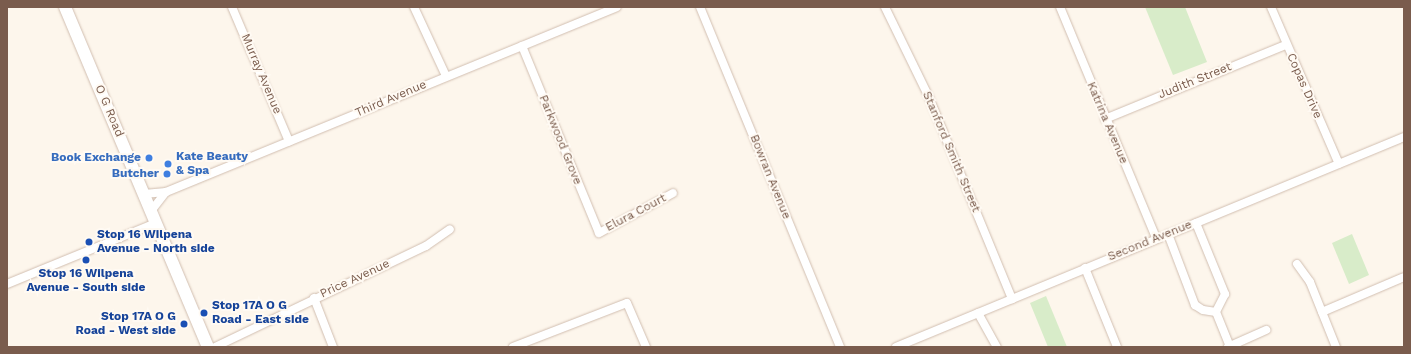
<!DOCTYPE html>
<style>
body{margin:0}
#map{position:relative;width:1411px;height:354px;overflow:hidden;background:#fdf6ec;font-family:"Work Sans",sans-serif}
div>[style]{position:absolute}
.green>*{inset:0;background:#d8ecc9}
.roads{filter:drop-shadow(0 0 1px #d1beb0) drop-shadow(0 0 1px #d1beb0)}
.street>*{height:8px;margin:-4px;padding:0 4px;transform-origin:4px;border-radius:4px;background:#fff}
.secondary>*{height:12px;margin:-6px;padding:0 6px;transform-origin:6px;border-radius:6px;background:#fff}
.dots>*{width:11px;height:11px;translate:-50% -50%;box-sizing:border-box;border:2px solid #fffaf3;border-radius:50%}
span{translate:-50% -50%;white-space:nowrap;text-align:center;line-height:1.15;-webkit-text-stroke:4px #fffaf3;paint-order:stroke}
.street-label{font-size:12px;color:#7a5c4d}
.shop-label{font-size:12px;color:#366cbe;font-weight:700}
.left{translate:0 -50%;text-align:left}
.right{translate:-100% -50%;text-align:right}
.transit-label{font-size:12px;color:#164399;font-weight:700}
.frame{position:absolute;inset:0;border:8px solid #7a5c4d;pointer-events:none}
</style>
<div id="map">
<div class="green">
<i style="clip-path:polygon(1145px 7px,1185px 7px,1207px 62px,1173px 75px)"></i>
<i style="clip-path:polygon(1352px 234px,1369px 275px,1349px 284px,1332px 243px)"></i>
<i style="clip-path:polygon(1046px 296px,1067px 347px,1048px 347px,1030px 303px)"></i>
</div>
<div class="roads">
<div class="street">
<i style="left:232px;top:7px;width:146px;rotate:67deg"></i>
<i style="left:414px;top:7px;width:76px;rotate:65.1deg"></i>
<i style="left:700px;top:7px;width:368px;rotate:67.6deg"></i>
<i style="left:885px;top:7px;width:98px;rotate:64deg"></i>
<i style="left:928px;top:95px;width:221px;rotate:67.6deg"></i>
<i style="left:1060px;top:7px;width:250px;rotate:67.4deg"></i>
<i style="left:1271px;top:7px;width:171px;rotate:66.6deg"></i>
<i style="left:522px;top:46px;width:202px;rotate:67.6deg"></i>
<i style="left:599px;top:233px;width:84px;rotate:-28.4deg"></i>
<i style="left:1105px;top:119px;width:195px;rotate:-22.3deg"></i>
<i style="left:144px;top:194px;width:22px;rotate:-5deg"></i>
<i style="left:166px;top:192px;width:487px;rotate:-22.3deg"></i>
<i style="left:151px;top:211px;width:24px;rotate:-52deg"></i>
<i style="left:1196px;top:223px;width:77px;rotate:67.8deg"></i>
<i style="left:1225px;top:294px;width:20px;rotate:117deg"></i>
<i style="left:1168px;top:234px;width:76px;rotate:69.2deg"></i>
<i style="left:1195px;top:305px;width:9px;rotate:32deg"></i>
<i style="left:1203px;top:310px;width:13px;rotate:9deg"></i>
<i style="left:1216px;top:312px;width:38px;rotate:68deg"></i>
<i style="left:1297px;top:264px;width:22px;rotate:54deg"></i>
<i style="left:1310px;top:282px;width:70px;rotate:68.2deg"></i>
<i style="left:1085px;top:268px;width:85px;rotate:67.9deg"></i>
<i style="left:7px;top:284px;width:161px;rotate:-22.3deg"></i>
<i style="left:314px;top:298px;width:53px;rotate:68.8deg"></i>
<i style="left:1322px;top:312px;width:89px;rotate:-23.1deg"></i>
<i style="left:978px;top:313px;width:39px;rotate:61deg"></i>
<i style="left:215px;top:347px;width:234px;rotate:-25.6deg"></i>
<i style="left:426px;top:246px;width:29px;rotate:-35deg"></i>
<i style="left:513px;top:347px;width:122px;rotate:-21.1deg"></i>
<i style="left:627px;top:303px;width:48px;rotate:66.6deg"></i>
<i style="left:896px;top:347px;width:550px;rotate:-22.46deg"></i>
<i style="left:1228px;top:347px;width:42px;rotate:-24.1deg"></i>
</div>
<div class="secondary">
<i style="left:65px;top:7px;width:369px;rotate:67.2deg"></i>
</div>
</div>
<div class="dots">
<i style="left:149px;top:158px;background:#3f7fe0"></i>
<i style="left:168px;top:164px;background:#3f7fe0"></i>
<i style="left:167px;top:174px;background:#3f7fe0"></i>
<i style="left:89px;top:242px;background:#1a4fb4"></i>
<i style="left:86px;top:260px;background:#1a4fb4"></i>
<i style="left:204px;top:313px;background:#1a4fb4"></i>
<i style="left:184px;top:324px;background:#1a4fb4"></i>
</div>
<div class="street-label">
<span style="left:261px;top:74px;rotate:67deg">Murray Avenue</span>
<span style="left:1195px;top:81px;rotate:-22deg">Judith Street</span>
<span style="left:1304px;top:86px;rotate:66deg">Copas Drive</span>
<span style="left:391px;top:99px;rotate:-23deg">Third Avenue</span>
<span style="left:109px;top:111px;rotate:67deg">O G Road</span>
<span style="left:1107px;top:123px;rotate:67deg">Katrina Avenue</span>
<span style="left:560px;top:140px;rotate:68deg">Parkwood Grove</span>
<span style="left:951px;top:152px;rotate:67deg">Stanford Smith Street</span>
<span style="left:770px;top:177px;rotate:68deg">Bowran Avenue</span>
<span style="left:636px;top:213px;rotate:-28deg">Elura Court</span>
<span style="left:1150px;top:241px;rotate:-22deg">Second Avenue</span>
<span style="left:355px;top:279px;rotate:-25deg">Price Avenue</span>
</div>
<div class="shop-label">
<span class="left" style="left:176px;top:164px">Kate Beauty<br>&amp; Spa</span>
<span class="right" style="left:141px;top:158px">Book Exchange</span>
<span class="right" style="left:159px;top:174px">Butcher</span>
</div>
<div class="transit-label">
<span class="left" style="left:97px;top:242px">Stop 16 Wilpena<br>Avenue - North side</span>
<span style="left:86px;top:281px">Stop 16 Wilpena<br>Avenue - South side</span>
<span class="left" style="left:212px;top:313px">Stop 17A O G<br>Road - East side</span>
<span class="right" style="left:176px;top:324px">Stop 17A O G<br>Road - West side</span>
</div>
<div class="frame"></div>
</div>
